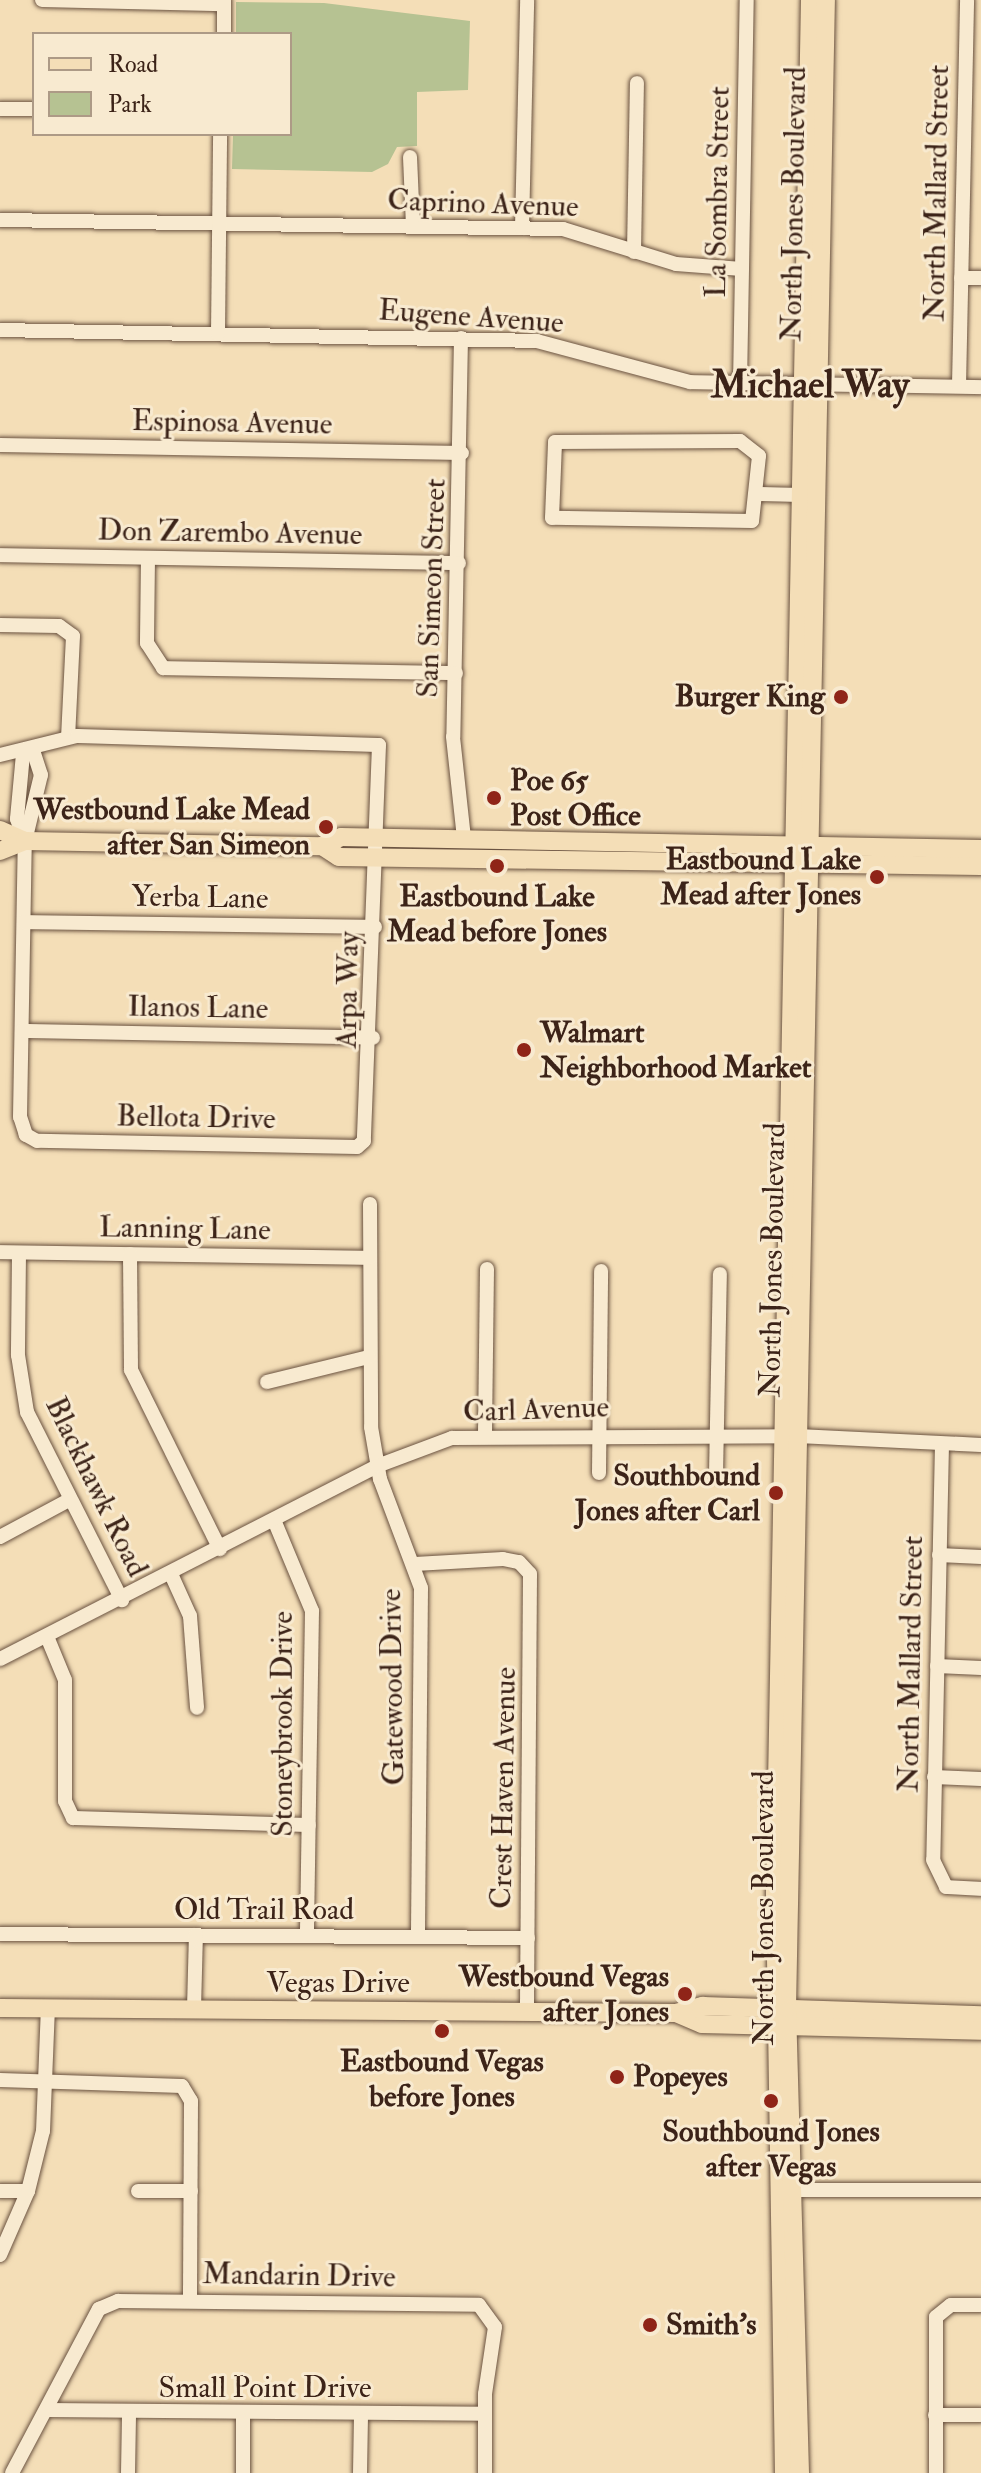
<!DOCTYPE html>
<style>
body{margin:0}
#map{position:relative;width:981px;height:2473px;overflow:hidden;background:#f4deb7;font-family:"IM FELL Double Pica",serif}
div>[style]{position:absolute}
.green>*{inset:0;background:#b6c292}
.roads{filter:drop-shadow(0 0 2px #6a5240) drop-shadow(0 0 2px #6a5240)}
.minor>*{height:14px;margin:-7px;padding:0 7px;transform-origin:7px;border-radius:7px;background:#f8ead0}
.major>*{height:18px;margin:-9px;padding:0 9px;transform-origin:9px;border-radius:9px;background:#f4deb7}
.dots>*{width:22px;height:22px;translate:-50% -50%;box-sizing:border-box;border:4px solid #f8ead0;border-radius:50%}
span{translate:-50% -50%;white-space:nowrap;text-align:center;line-height:1.15;-webkit-text-stroke:6px #f8ead0;paint-order:stroke}
.street-label{font-size:30px;color:#3c2318}
.poi-label{font-size:30px;color:#3c2318;font-weight:700}
.right{translate:-100% -50%;text-align:right}
.left{translate:0 -50%;text-align:left}
.district-label{font-size:38px;color:#3c2318;font-weight:700}
.legend{position:absolute;left:32px;top:32px;width:260px;height:104px;box-sizing:border-box;background:#f8ead0;border:2px solid #ad9a86;margin:0;padding:10px 14px;list-style:none;font-size:24px;color:#3c2318}
.legend li{display:flex;align-items:center;gap:16px;height:40px}
.legend b{width:40px;border:2px solid #ad9a86}
</style>
<div id="map">
<div class="green">
<i style="clip-path:polygon(236px 2px,324px 3px,470px 21px,468px 90px,417px 92px,417px 146px,397px 147px,388px 164px,372px 172px,232px 169px,233px 134px,290px 134px,290px 34px,236px 34px)"></i>
</div>
<div class="roads">
<div class="minor">
<i style="left:42px;top:0;width:182px;rotate:1.3deg"></i>
<i style="left:224px;top:34px;width:34px;rotate:-90deg"></i>
<i style="left:0;top:109px;width:34px"></i>
<i style="left:410px;top:157px;width:68px;rotate:87.5deg"></i>
<i style="left:0;top:220px;width:563px;rotate:0.92deg"></i>
<i style="left:563px;top:229px;width:118px;rotate:17.2deg"></i>
<i style="left:676px;top:264px;width:66px;rotate:4.3deg"></i>
<i style="left:522px;top:228px;width:228px;rotate:-88.7deg"></i>
<i style="left:634px;top:252px;width:169px;rotate:-89deg"></i>
<i style="left:961px;top:278px;width:20px"></i>
<i style="left:0;top:330px;width:537px;rotate:1.17deg"></i>
<i style="left:537px;top:341px;width:158px;rotate:15deg"></i>
<i style="left:690px;top:382px;width:291px;rotate:1deg"></i>
<i style="left:218px;top:334px;width:200px;rotate:-89.4deg"></i>
<i style="left:461px;top:338px;width:399px;rotate:91.1deg"></i>
<i style="left:453px;top:737px;width:102px;rotate:83.8deg"></i>
<i style="left:740px;top:384px;width:384px;rotate:-89deg"></i>
<i style="left:959px;top:386px;width:386px;rotate:-88.8deg"></i>
<i style="left:740px;top:441px;width:24px;rotate:38deg"></i>
<i style="left:759px;top:456px;width:65px;rotate:96.1deg"></i>
<i style="left:752px;top:521px;width:200px;rotate:-179.1deg"></i>
<i style="left:552px;top:518px;width:76px;rotate:-87.7deg"></i>
<i style="left:555px;top:442px;width:185px;rotate:-0.3deg"></i>
<i style="left:0;top:445px;width:462px;rotate:1deg"></i>
<i style="left:760px;top:494px;width:41px;rotate:1.4deg"></i>
<i style="left:0;top:555px;width:459px;rotate:1deg"></i>
<i style="left:148px;top:558px;width:85px;rotate:90.7deg"></i>
<i style="left:147px;top:643px;width:30px;rotate:57deg"></i>
<i style="left:163px;top:668px;width:293px;rotate:1deg"></i>
<i style="left:0;top:625px;width:59px;rotate:1deg"></i>
<i style="left:59px;top:626px;width:17px;rotate:36deg"></i>
<i style="left:73px;top:636px;width:101px;rotate:92.8deg"></i>
<i style="left:23px;top:754px;width:65px;rotate:95.3deg"></i>
<i style="left:17px;top:819px;width:23px;rotate:70deg"></i>
<i style="left:0;top:755px;width:79px;rotate:-13.9deg"></i>
<i style="left:77px;top:736px;width:302px;rotate:1.7deg"></i>
<i style="left:379px;top:745px;width:396px;rotate:92.2deg"></i>
<i style="left:364px;top:1141px;width:9px;rotate:139deg"></i>
<i style="left:357px;top:1147px;width:320px;rotate:-178.9deg"></i>
<i style="left:37px;top:1141px;width:13px;rotate:-151deg"></i>
<i style="left:26px;top:1135px;width:19px;rotate:-108deg"></i>
<i style="left:20px;top:1117px;width:276px;rotate:-89deg"></i>
<i style="left:25px;top:841px;width:68px;rotate:-76.4deg"></i>
<i style="left:41px;top:775px;width:25px;rotate:-108deg"></i>
<i style="left:24px;top:922px;width:351px;rotate:0.8deg"></i>
<i style="left:22px;top:1031px;width:351px;rotate:1.1deg"></i>
<i style="left:370px;top:1204px;width:223px;rotate:89.7deg"></i>
<i style="left:371px;top:1427px;width:53px;rotate:80.2deg"></i>
<i style="left:380px;top:1479px;width:116px;rotate:69.4deg"></i>
<i style="left:421px;top:1588px;width:349px;rotate:90.5deg"></i>
<i style="left:0;top:1252px;width:370px;rotate:0.9deg"></i>
<i style="left:19px;top:1253px;width:102px;rotate:90.6deg"></i>
<i style="left:18px;top:1355px;width:58px;rotate:81deg"></i>
<i style="left:27px;top:1412px;width:211px;rotate:63.2deg"></i>
<i style="left:130px;top:1254px;width:116px;rotate:89.5deg"></i>
<i style="left:131px;top:1370px;width:200px;rotate:63.6deg"></i>
<i style="left:267px;top:1382px;width:105px;rotate:-13.8deg"></i>
<i style="left:485px;top:1433px;width:164px;rotate:-89.3deg"></i>
<i style="left:942px;top:1444px;width:416px;rotate:91.2deg"></i>
<i style="left:933px;top:1860px;width:30px;rotate:64deg"></i>
<i style="left:946px;top:1887px;width:35px;rotate:3deg"></i>
<i style="left:599px;top:1473px;width:202px;rotate:-89.4deg"></i>
<i style="left:716px;top:1475px;width:201px;rotate:-88.9deg"></i>
<i style="left:274px;top:1520px;width:99px;rotate:67.3deg"></i>
<i style="left:312px;top:1611px;width:325px;rotate:90.9deg"></i>
<i style="left:0;top:1537px;width:78px;rotate:-28.2deg"></i>
<i style="left:939px;top:1555px;width:42px;rotate:2.7deg"></i>
<i style="left:415px;top:1564px;width:88px;rotate:-3.3deg"></i>
<i style="left:503px;top:1559px;width:16px;rotate:11deg"></i>
<i style="left:519px;top:1562px;width:16px;rotate:47deg"></i>
<i style="left:530px;top:1574px;width:438px;rotate:90.4deg"></i>
<i style="left:171px;top:1574px;width:46px;rotate:65.7deg"></i>
<i style="left:190px;top:1616px;width:92px;rotate:85.6deg"></i>
<i style="left:48px;top:1639px;width:44px;rotate:67.5deg"></i>
<i style="left:65px;top:1680px;width:121px;rotate:90deg"></i>
<i style="left:65px;top:1801px;width:19px;rotate:65deg"></i>
<i style="left:73px;top:1818px;width:236px;rotate:1.7deg"></i>
<i style="left:0;top:1659px;width:424px;rotate:-27.1deg"></i>
<i style="left:377px;top:1466px;width:80px;rotate:-20.5deg"></i>
<i style="left:452px;top:1438px;width:346px;rotate:-0.3deg"></i>
<i style="left:798px;top:1436px;width:183px;rotate:2.8deg"></i>
<i style="left:937px;top:1666px;width:44px;rotate:2.6deg"></i>
<i style="left:934px;top:1777px;width:47px;rotate:2.4deg"></i>
<i style="left:0;top:1934px;width:528px;rotate:0.43deg"></i>
<i style="left:194px;top:2009px;width:74px;rotate:-88.5deg"></i>
<i style="left:0;top:2080px;width:182px;rotate:1.9deg"></i>
<i style="left:182px;top:2086px;width:17px;rotate:59deg"></i>
<i style="left:191px;top:2101px;width:200px;rotate:90.3deg"></i>
<i style="left:793px;top:2190px;width:188px"></i>
<i style="left:0;top:2191px;width:28px"></i>
<i style="left:138px;top:2191px;width:53px"></i>
<i style="left:0;top:2255px;width:70px;rotate:-66.4deg"></i>
<i style="left:28px;top:2191px;width:62px;rotate:-76deg"></i>
<i style="left:43px;top:2131px;width:123px;rotate:-87.7deg"></i>
<i style="left:46px;top:2410px;width:438px;rotate:0.5deg"></i>
<i style="left:243px;top:2413px;width:60px;rotate:90deg"></i>
<i style="left:935px;top:2415px;width:46px"></i>
<i style="left:12px;top:2473px;width:186px;rotate:-62.1deg"></i>
<i style="left:99px;top:2309px;width:21px;rotate:-23deg"></i>
<i style="left:118px;top:2301px;width:361px;rotate:0.6deg"></i>
<i style="left:479px;top:2305px;width:27px;rotate:54deg"></i>
<i style="left:495px;top:2327px;width:68px;rotate:98.5deg"></i>
<i style="left:485px;top:2394px;width:79px;rotate:90deg"></i>
<i style="left:128px;top:2473px;width:60px;rotate:-89deg"></i>
<i style="left:360px;top:2473px;width:59px;rotate:-89deg"></i>
<i style="left:936px;top:2473px;width:156px;rotate:-90deg"></i>
<i style="left:936px;top:2317px;width:19px;rotate:-39deg"></i>
<i style="left:951px;top:2305px;width:30px"></i>
</div>
<div class="major">
<i style="left:0;top:830px;width:27px;rotate:24deg"></i>
<i style="left:322px;top:846px;width:20px;rotate:33deg"></i>
<i style="left:339px;top:857px;width:642px;rotate:0.8deg"></i>
<i style="left:0;top:851px;width:27px;rotate:-22deg"></i>
<i style="left:25px;top:841px;width:297px;rotate:1deg"></i>
<i style="left:322px;top:846px;width:21px;rotate:-25deg"></i>
<i style="left:341px;top:837px;width:640px;rotate:1.07deg"></i>
<i style="left:0;top:2008px;width:676px;rotate:0.42deg"></i>
<i style="left:676px;top:2013px;width:28px;rotate:-15deg"></i>
<i style="left:703px;top:2006px;width:278px;rotate:1.9deg"></i>
<i style="left:676px;top:2013px;width:28px;rotate:23deg"></i>
<i style="left:702px;top:2024px;width:279px;rotate:1.4deg"></i>
<i style="left:784px;top:2473px;width:581px;rotate:-90.89deg"></i>
<i style="left:775px;top:1892px;width:1892px;rotate:-88.94deg"></i>
<i style="left:800px;top:2473px;width:465px;rotate:-91.6deg"></i>
<i style="left:787px;top:2008px;width:2008px;rotate:-88.89deg"></i>
</div>
</div>
<div class="dots">
<i style="left:841px;top:697px;background:#8f2418"></i>
<i style="left:494px;top:798px;background:#8f2418"></i>
<i style="left:326px;top:827px;background:#8f2418"></i>
<i style="left:497px;top:866px;background:#8f2418"></i>
<i style="left:877px;top:877px;background:#8f2418"></i>
<i style="left:524px;top:1050px;background:#8f2418"></i>
<i style="left:776px;top:1493px;background:#8f2418"></i>
<i style="left:685px;top:1994px;background:#8f2418"></i>
<i style="left:442px;top:2031px;background:#8f2418"></i>
<i style="left:617px;top:2077px;background:#8f2418"></i>
<i style="left:771px;top:2101px;background:#8f2418"></i>
<i style="left:650px;top:2325px;background:#8f2418"></i>
</div>
<div class="street-label">
<span style="left:718px;top:192px;rotate:-89deg">La Sombra Street</span>
<span style="left:937px;top:193px;rotate:-89deg">North Mallard Street</span>
<span style="left:483px;top:204px;rotate:2deg">Caprino Avenue</span>
<span style="left:794px;top:204px;rotate:-89deg">North Jones Boulevard</span>
<span style="left:471px;top:317px;rotate:4deg">Eugene Avenue</span>
<span style="left:232px;top:423px;rotate:1deg">Espinosa Avenue</span>
<span style="left:230px;top:533px;rotate:1deg">Don Zarembo Avenue</span>
<span style="left:432px;top:588px;rotate:-88deg">San Simeon Street</span>
<span style="left:200px;top:898px;rotate:1deg">Yerba Lane</span>
<span style="left:348px;top:990px;rotate:-89deg">Arpa Way</span>
<span style="left:198px;top:1008px;rotate:1deg">Ilanos Lane</span>
<span style="left:196px;top:1118px;rotate:1deg">Bellota Drive</span>
<span style="left:185px;top:1229px;rotate:1deg">Lanning Lane</span>
<span style="left:773px;top:1260px;rotate:-89deg">North Jones Boulevard</span>
<span style="left:536px;top:1410px;rotate:-2deg">Carl Avenue</span>
<span style="left:96px;top:1487px;rotate:64deg">Blackhawk Road</span>
<span style="left:911px;top:1664px;rotate:-89deg">North Mallard Street</span>
<span style="left:393px;top:1687px;rotate:-91deg">Gatewood Drive</span>
<span style="left:283px;top:1724px;rotate:-90deg">Stoneybrook Drive</span>
<span style="left:504px;top:1788px;rotate:-89deg">Crest Haven Avenue</span>
<span style="left:764px;top:1908px;rotate:-90deg">North Jones Boulevard</span>
<span style="left:264px;top:1910px">Old Trail Road</span>
<span style="left:338px;top:1983px">Vegas Drive</span>
<span style="left:299px;top:2276px;rotate:1deg">Mandarin Drive</span>
<span style="left:265px;top:2388px">Small Point Drive</span>
</div>
<div class="poi-label">
<span class="right" style="left:825px;top:697px">Burger King</span>
<span class="left" style="left:510px;top:798px">Poe 65<br>Post Office</span>
<span class="right" style="left:310px;top:827px">Westbound Lake Mead<br>after San Simeon</span>
<span class="right" style="left:861px;top:877px">Eastbound Lake<br>Mead after Jones</span>
<span style="left:497px;top:914px">Eastbound Lake<br>Mead before Jones</span>
<span class="left" style="left:540px;top:1050px">Walmart<br>Neighborhood Market</span>
<span class="right" style="left:760px;top:1493px">Southbound<br>Jones after Carl</span>
<span class="right" style="left:669px;top:1994px">Westbound Vegas<br>after Jones</span>
<span style="left:442px;top:2079px">Eastbound Vegas<br>before Jones</span>
<span class="left" style="left:633px;top:2077px">Popeyes</span>
<span style="left:771px;top:2149px">Southbound Jones<br>after Vegas</span>
<span class="left" style="left:666px;top:2325px">Smith's</span>
</div>
<div class="district-label">
<span style="left:810px;top:386px">Michael Way</span>
</div>
<ul class="legend">
<li><b style="height:10px;background:#f4deb7"></b>Road</li>
<li><b style="height:22px;background:#b6c292"></b>Park</li>
</ul>
</div>
